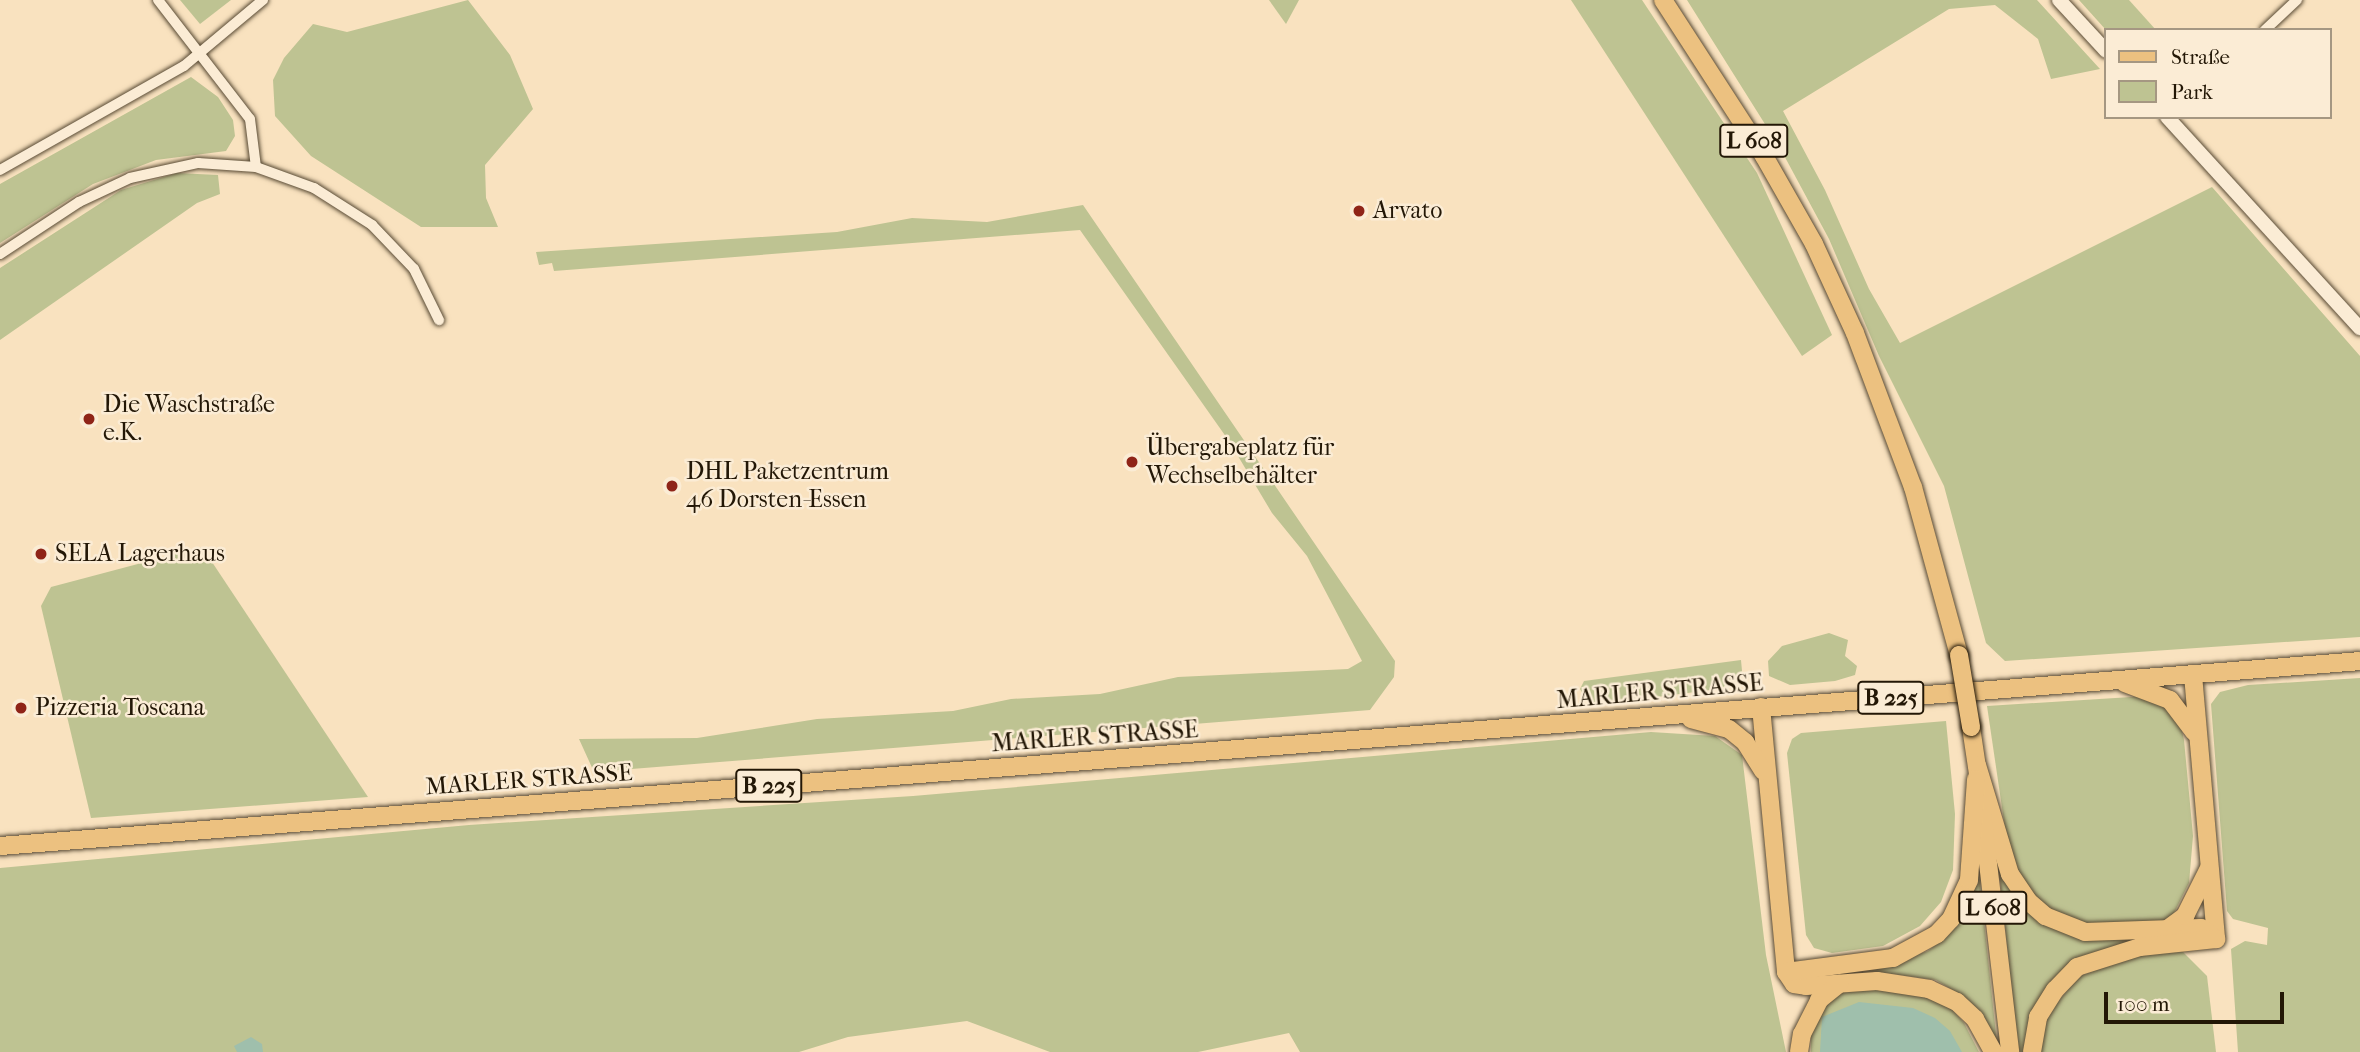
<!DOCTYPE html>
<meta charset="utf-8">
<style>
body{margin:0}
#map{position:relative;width:2360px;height:1052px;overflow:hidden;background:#f9e2bf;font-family:"IM FELL French Canon",serif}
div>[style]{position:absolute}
.green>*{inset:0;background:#bec392}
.water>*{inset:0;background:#9fbfac}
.roads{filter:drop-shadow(0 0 2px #584a34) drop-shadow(0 0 2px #584a34)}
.minor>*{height:10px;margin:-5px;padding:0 5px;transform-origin:5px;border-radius:5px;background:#fbecd5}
.tertiary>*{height:14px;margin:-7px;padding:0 7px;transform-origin:7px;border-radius:7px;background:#fbecd5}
.primary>*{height:18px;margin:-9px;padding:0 9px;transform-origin:9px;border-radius:9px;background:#ecc180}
.bridges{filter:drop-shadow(0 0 2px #231706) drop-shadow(0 0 2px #231706)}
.primary-bridge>*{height:18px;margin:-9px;padding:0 9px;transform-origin:9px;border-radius:9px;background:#ecc180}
.dots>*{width:19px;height:19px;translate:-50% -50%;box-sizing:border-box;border:4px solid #fbecd5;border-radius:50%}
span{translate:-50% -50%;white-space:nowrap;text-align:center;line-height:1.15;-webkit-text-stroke:5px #fbecd5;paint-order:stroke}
.shield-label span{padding:2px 5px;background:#fbecd5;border:2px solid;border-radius:5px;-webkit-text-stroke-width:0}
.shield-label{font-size:23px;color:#231706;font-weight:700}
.poi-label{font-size:24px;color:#231706}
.left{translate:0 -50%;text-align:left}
.street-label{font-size:24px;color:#231706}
.legend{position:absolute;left:2104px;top:28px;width:228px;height:91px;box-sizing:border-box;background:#fbecd5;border:2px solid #a59782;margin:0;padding:9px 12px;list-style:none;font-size:21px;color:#231706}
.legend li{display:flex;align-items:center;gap:14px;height:35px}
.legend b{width:35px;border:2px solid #a59782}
.scale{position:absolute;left:2104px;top:992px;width:180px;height:32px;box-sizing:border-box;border:4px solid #231706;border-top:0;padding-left:9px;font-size:21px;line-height:24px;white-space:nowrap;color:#231706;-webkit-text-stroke:5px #fbecd5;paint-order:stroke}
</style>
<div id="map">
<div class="green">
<i style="clip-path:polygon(180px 0,231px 0,200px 24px)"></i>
<i style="clip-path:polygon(468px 0,510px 55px,533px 109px,485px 165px,486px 198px,498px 227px,421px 227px,311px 156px,275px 116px,273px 80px,284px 58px,313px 24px,347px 32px)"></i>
<i style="clip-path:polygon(1269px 0,1299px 0,1286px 24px)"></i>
<i style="clip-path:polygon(1571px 0,1642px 0,1757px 173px,1832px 335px,1802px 356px)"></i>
<i style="clip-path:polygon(1687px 0,2037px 0,2100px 69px,2051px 79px,2038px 39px,1995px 5px,1949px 9px,1783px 111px,1825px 190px,1869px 289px,1900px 343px,2212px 187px,2360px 356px,2360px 637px,2005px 661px,1986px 643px,1944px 486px,1879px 356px,1829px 239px,1780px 148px)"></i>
<i style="clip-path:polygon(2079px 0,2129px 0,2156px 30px,2106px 30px)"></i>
<i style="clip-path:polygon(191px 77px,218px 97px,233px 120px,235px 136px,226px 151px,156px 160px,93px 184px,0 243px,0 184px)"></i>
<i style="clip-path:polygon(177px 173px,218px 175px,220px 194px,197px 203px,0 340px,0 268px,121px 190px)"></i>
<i style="clip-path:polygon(1083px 205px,1395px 661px,1394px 677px,1370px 710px,594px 772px,579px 739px,697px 738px,817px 719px,953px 711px,1011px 699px,1100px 694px,1178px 677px,1348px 669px,1362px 661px,1307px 556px,1272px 513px,1229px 441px,1080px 230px,554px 271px,552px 263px,539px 265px,536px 252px,837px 232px,912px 218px,987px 222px)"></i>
<i style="clip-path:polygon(202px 547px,368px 797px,91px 818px,41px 606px,51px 587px)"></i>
<i style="clip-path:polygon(1829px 633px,1848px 640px,1845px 656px,1857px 666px,1855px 675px,1835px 681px,1790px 685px,1769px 676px,1768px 661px,1782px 646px)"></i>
<i style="clip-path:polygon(1741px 660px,1742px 671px,1734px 683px,1718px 689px,1596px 705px,1586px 700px,1580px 689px,1584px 681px)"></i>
<i style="clip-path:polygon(2360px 678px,2360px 1052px,2238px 1052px,2231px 949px,2245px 941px,2267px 945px,2268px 928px,2233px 919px,2227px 911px,2211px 704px,2220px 692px,2248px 685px)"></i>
<i style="clip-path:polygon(2147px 696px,2163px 701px,2179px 718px,2184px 740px,2193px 836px,2189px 883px,2172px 917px,2160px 923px,2087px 927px,2061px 917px,2035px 897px,2016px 867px,2005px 828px,1987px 706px)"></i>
<i style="clip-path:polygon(1946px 721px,1955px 814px,1953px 870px,1941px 902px,1920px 926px,1883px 946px,1832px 953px,1814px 948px,1806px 935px,1787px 753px,1792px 739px,1801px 733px)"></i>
<i style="clip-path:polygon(1651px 732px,1715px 736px,1742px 755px,1766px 955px,1786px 1052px,1300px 1052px,1289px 1033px,1198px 1052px,1050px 1052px,967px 1021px,848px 1037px,799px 1052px,0 1052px,0 868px,469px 825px,913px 796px)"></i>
<i style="clip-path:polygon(1999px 869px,2010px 886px,2095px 940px,2134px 940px,2080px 960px,2025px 1052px,2018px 1052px)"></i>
<i style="clip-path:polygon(1977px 872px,1980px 883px,1997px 1044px,1956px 992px,1936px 980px,1870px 971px,1928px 951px,1949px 934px,1961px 920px)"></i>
<i style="clip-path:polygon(2173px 950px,2183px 952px,2207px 976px,2216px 1052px,2038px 1052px,2046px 1017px,2078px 977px,2132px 956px)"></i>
<i style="clip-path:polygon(1876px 987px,1924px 993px,1947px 1004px,1964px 1023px,1979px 1052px,1811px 1052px,1811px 1028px,1817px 1013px,1842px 991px)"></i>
</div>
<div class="water">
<i style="clip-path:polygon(1859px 1002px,1913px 1008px,1935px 1018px,1950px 1031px,1962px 1052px,1820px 1052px,1822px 1017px)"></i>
<i style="clip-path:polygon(251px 1037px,262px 1044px,263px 1052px,237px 1052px,234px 1046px)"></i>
</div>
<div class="roads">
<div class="minor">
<i style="left:158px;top:0;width:150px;rotate:52.3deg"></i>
<i style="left:250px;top:119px;width:48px;rotate:82.9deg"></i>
<i style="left:2265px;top:30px;width:44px;rotate:-43.2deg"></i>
<i style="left:0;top:170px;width:211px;rotate:-29.5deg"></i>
<i style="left:184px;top:66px;width:103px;rotate:-39.9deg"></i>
<i style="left:0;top:254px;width:95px;rotate:-33.4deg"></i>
<i style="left:79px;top:202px;width:56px;rotate:-25.2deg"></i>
<i style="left:130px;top:178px;width:70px;rotate:-12.4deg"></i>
<i style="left:198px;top:163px;width:58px;rotate:3.9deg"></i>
<i style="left:256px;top:167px;width:62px;rotate:19.9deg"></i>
<i style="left:314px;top:188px;width:69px;rotate:32.5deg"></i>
<i style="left:372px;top:225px;width:61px;rotate:46.3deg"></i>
<i style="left:414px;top:269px;width:57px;rotate:63.9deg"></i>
</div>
<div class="tertiary">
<i style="left:2059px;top:0;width:69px;rotate:47.3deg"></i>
<i style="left:2167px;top:117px;width:286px;rotate:47.6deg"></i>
</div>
<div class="primary">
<i style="left:1663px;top:0;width:186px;rotate:57.1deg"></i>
<i style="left:1764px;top:156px;width:101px;rotate:60.4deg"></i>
<i style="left:1814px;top:244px;width:98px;rotate:65.3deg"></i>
<i style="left:1855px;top:333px;width:165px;rotate:69.4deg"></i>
<i style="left:1913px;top:487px;width:174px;rotate:74.7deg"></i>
<i style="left:2193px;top:675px;width:265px;rotate:85deg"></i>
<i style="left:2125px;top:683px;width:48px;rotate:20.7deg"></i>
<i style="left:2170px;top:700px;width:40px;rotate:53deg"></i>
<i style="left:1761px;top:707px;width:266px;rotate:84.6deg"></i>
<i style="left:1786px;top:972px;width:14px;rotate:56deg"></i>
<i style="left:1794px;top:984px;width:12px;rotate:9deg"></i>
<i style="left:1806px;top:986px;width:71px;rotate:-4deg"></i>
<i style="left:1877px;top:981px;width:53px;rotate:8.7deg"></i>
<i style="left:1929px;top:989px;width:31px;rotate:25deg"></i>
<i style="left:1957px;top:1002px;width:25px;rotate:43deg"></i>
<i style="left:1975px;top:1019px;width:38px;rotate:61deg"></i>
<i style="left:1691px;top:719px;width:39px;rotate:15deg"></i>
<i style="left:1729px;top:729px;width:21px;rotate:39deg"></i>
<i style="left:1745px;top:742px;width:34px;rotate:58deg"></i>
<i style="left:1971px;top:727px;width:48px;rotate:81.5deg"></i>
<i style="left:1977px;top:765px;width:114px;rotate:73.2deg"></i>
<i style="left:2010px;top:874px;width:32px;rotate:56deg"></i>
<i style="left:2028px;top:901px;width:23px;rotate:41deg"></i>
<i style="left:2045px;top:916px;width:43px;rotate:21.8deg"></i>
<i style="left:2085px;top:932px;width:116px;rotate:-2deg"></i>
<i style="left:2201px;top:928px;width:19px;rotate:36deg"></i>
<i style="left:1982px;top:812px;width:242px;rotate:83.3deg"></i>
<i style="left:0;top:846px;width:2367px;rotate:-4.48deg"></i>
<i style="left:2166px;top:930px;width:24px;rotate:-36deg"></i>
<i style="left:2185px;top:916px;width:54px;rotate:-63.4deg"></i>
<i style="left:1786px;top:972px;width:108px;rotate:-7.5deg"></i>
<i style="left:1893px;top:958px;width:50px;rotate:-28.6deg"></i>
<i style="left:1937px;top:934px;width:21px;rotate:-47deg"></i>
<i style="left:1951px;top:919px;width:43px;rotate:-65.2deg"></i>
<i style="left:1969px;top:880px;width:101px;rotate:-86deg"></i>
<i style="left:1799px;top:1052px;width:18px;rotate:-81deg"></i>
<i style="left:1802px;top:1034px;width:38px;rotate:-63deg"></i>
<i style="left:1819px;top:1000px;width:26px;rotate:-39deg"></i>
<i style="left:2032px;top:1052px;width:36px;rotate:-80deg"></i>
<i style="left:2038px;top:1017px;width:32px;rotate:-58deg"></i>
<i style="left:2055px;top:990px;width:32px;rotate:-46deg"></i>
<i style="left:2077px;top:967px;width:66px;rotate:-17.6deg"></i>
<i style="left:2140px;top:947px;width:76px;rotate:-6deg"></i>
</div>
</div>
<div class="bridges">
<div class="primary-bridge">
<i style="left:1959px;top:655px;width:73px;rotate:80.5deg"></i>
</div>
</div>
<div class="dots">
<i style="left:1359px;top:211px;background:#8f2418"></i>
<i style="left:89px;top:419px;background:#8f2418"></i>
<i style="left:1132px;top:462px;background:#8f2418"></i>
<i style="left:672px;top:486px;background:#8f2418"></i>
<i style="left:41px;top:554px;background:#8f2418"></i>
<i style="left:21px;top:708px;background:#8f2418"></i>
</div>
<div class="shield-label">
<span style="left:1754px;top:141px">L 608</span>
<span style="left:1891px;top:698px">B 225</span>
<span style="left:769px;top:786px">B 225</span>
<span style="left:1993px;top:908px">L 608</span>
</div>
<div class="poi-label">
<span class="left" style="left:1373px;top:211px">Arvato</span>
<span class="left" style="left:103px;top:419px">Die Waschstraße<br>e.K.</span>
<span class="left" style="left:1146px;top:462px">Übergabeplatz für<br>Wechselbehälter</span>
<span class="left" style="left:686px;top:486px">DHL Paketzentrum<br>46 Dorsten-Essen</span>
<span class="left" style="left:55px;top:554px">SELA Lagerhaus</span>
<span class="left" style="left:35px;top:708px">Pizzeria Toscana</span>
</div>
<div class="street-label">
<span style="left:1660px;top:692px;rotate:-5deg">MARLER STRASSE</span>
<span style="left:1095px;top:737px;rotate:-4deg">MARLER STRASSE</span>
<span style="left:529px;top:780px;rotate:-4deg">MARLER STRASSE</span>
</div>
<ul class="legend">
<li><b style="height:9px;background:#ecc180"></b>Straße</li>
<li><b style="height:19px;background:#bec392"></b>Park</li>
</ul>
<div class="scale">100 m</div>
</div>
